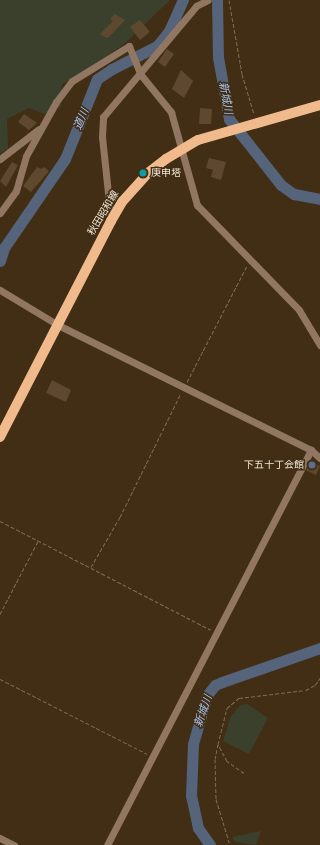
<!DOCTYPE html>
<meta charset="utf-8">
<style>
body{margin:0}
#map{position:relative;width:320px;height:845px;overflow:hidden;background:#412e14;font-family:"PT Sans Narrow","Noto Sans JP",sans-serif}
div>[style]{position:absolute}
.green>*{inset:0;background:#3a402c}
.river>*{height:11px;margin:-5.5px;padding:0 5.5px;transform-origin:5.5px;border-radius:5.5px;background:#55647b}
.building>*{inset:0;background:#5e492f}
.path>*{height:1px;margin-top:-0.5px;transform-origin:0;background:repeating-linear-gradient(90deg,#7d6d56 0 4px,transparent 0 6px)}
.street>*{height:7px;margin:-3.5px;padding:0 3.5px;transform-origin:3.5px;border-radius:3.5px;background:#917761}
.primary>*{height:10px;margin:-5px;padding:0 5px;transform-origin:5px;border-radius:5px;background:#f0ba8d}
.dots>*{width:11px;height:11px;translate:-50% -50%;box-sizing:border-box;border:2px solid #412e14;border-radius:50%}
span{translate:-50% -50%;white-space:nowrap;text-align:center;line-height:1.15;-webkit-text-stroke:3px #412e14;paint-order:stroke}
.poi-label{font-size:10px;color:#f2e6d7}
.left{translate:0 -50%;text-align:left}
.right{translate:-100% -50%;text-align:right}
.street-label{font-size:10px;color:#f2e6d7}
.water-label{font-size:11px;color:#a6c3f0;font-style:italic}
</style>
<div id="map">
<div class="green">
<i style="clip-path:polygon(0 0,170px 0,123px 45px,86px 71px,62px 84px,61px 107px,44px 114px,29px 108px,7px 119px,8px 149px,0 154px)"></i>
<i style="clip-path:polygon(247px 704px,268px 718px,249px 754px,223px 741px,231px 716px,241px 705px)"></i>
<i style="clip-path:polygon(261px 831px,256px 845px,235px 842px,232px 837px)"></i>
</div>
<div class="river">
<i style="left:217px;top:0;width:57px;rotate:89deg"></i>
<i style="left:218px;top:57px;width:63px;rotate:79.9deg"></i>
<i style="left:229px;top:119px;width:84px;rotate:51.8deg"></i>
<i style="left:281px;top:185px;width:16px;rotate:35deg"></i>
<i style="left:294px;top:194px;width:26px;rotate:11deg"></i>
<i style="left:0;top:261px;width:14px;rotate:-73deg"></i>
<i style="left:4px;top:248px;width:108px;rotate:-55.6deg"></i>
<i style="left:65px;top:159px;width:86px;rotate:-68.2deg"></i>
<i style="left:97px;top:79px;width:18px;rotate:-34deg"></i>
<i style="left:112px;top:69px;width:51px;rotate:-27.1deg"></i>
<i style="left:157px;top:46px;width:19px;rotate:-51deg"></i>
<i style="left:169px;top:31px;width:34px;rotate:-66deg"></i>
<i style="left:210px;top:845px;width:21px;rotate:-125deg"></i>
<i style="left:198px;top:828px;width:33px;rotate:-102deg"></i>
<i style="left:191px;top:796px;width:52px;rotate:-87.8deg"></i>
<i style="left:193px;top:744px;width:51px;rotate:-74.1deg"></i>
<i style="left:207px;top:695px;width:13px;rotate:-51deg"></i>
<i style="left:215px;top:685px;width:8px;rotate:-23deg"></i>
<i style="left:222px;top:682px;width:104px;rotate:-19.1deg"></i>
</div>
<div class="building">
<i style="clip-path:polygon(115px 14px,125px 20px,108px 38px,104px 37px,100px 34px,113px 21px,110px 19px)"></i>
<i style="clip-path:polygon(140px 20px,150px 32px,140px 40px,130px 27px)"></i>
<i style="clip-path:polygon(167px 49px,174px 54px,165px 67px,158px 62px)"></i>
<i style="clip-path:polygon(181px 70px,193px 81px,184px 98px,172px 89px)"></i>
<i style="clip-path:polygon(200px 108px,212px 109px,211px 124px,199px 124px)"></i>
<i style="clip-path:polygon(24px 114px,37px 123px,29px 130px,18px 122px)"></i>
<i style="clip-path:polygon(209px 158px,226px 162px,221px 180px,211px 177px,213px 170px,206px 168px)"></i>
<i style="clip-path:polygon(12px 162px,18px 165px,6px 187px,0 181px)"></i>
<i style="clip-path:polygon(37px 167px,41px 169px,44px 167px,49px 171px,31px 192px,23px 186px)"></i>
<i style="clip-path:polygon(52px 380px,71px 390px,66px 402px,46px 393px)"></i>
<i style="clip-path:polygon(311px 462px,320px 466px,316px 475px,306px 470px)"></i>
</div>
<div class="path">
<i style="left:229px;top:0;width:75px;rotate:80deg"></i>
<i style="left:242px;top:74px;width:42px;rotate:73.3deg"></i>
<i style="left:187px;top:382px;width:131px;rotate:-62.7deg"></i>
<i style="left:0;top:521px;width:237px;rotate:27.3deg"></i>
<i style="left:91px;top:567px;width:58px;rotate:-59.9deg"></i>
<i style="left:120px;top:517px;width:138px;rotate:-63.8deg"></i>
<i style="left:0;top:614px;width:82px;rotate:-62.5deg"></i>
<i style="left:0;top:679px;width:165px;rotate:27deg"></i>
<i style="left:218px;top:744px;width:15px;rotate:101deg"></i>
<i style="left:215px;top:759px;width:40px;rotate:88.6deg"></i>
<i style="left:216px;top:799px;width:48px;rotate:73.1deg"></i>
<i style="left:244px;top:773px;width:21px;rotate:-145deg"></i>
<i style="left:227px;top:761px;width:19px;rotate:-118deg"></i>
<i style="left:218px;top:744px;width:37px;rotate:-76deg"></i>
<i style="left:227px;top:708px;width:16px;rotate:-40deg"></i>
<i style="left:239px;top:698px;width:67px;rotate:-6.8deg"></i>
<i style="left:306px;top:690px;width:10px;rotate:-29deg"></i>
<i style="left:315px;top:685px;width:9px;rotate:-54deg"></i>
</div>
<div class="street">
<i style="left:0;top:159px;width:49px;rotate:-37.6deg"></i>
<i style="left:0;top:213px;width:27px;rotate:-54deg"></i>
<i style="left:16px;top:191px;width:36px;rotate:-74deg"></i>
<i style="left:26px;top:156px;width:62px;rotate:-60.9deg"></i>
<i style="left:56px;top:102px;width:26px;rotate:-53deg"></i>
<i style="left:72px;top:81px;width:67px;rotate:-31.6deg"></i>
<i style="left:129px;top:46px;width:31px;rotate:68deg"></i>
<i style="left:141px;top:75px;width:48px;rotate:51deg"></i>
<i style="left:171px;top:112px;width:97px;rotate:74.4deg"></i>
<i style="left:197px;top:205px;width:146px;rotate:45.8deg"></i>
<i style="left:299px;top:310px;width:41px;rotate:59deg"></i>
<i style="left:111px;top:221px;width:84px;rotate:-96.1deg"></i>
<i style="left:102px;top:137px;width:20px;rotate:-87deg"></i>
<i style="left:103px;top:117px;width:145px;rotate:-50deg"></i>
<i style="left:196px;top:6px;width:13px;rotate:-27deg"></i>
<i style="left:0;top:290px;width:68px;rotate:31.1deg"></i>
<i style="left:58px;top:325px;width:282px;rotate:26.3deg"></i>
<i style="left:311px;top:450px;width:12px;rotate:42deg"></i>
<i style="left:0;top:838px;width:16px;rotate:27deg"></i>
<i style="left:107px;top:845px;width:445px;rotate:-62.7deg"></i>
</div>
<div class="primary">
<i style="left:0;top:437px;width:243px;rotate:-62.8deg"></i>
<i style="left:111px;top:221px;width:22px;rotate:-60deg"></i>
<i style="left:122px;top:202px;width:39px;rotate:-48deg"></i>
<i style="left:148px;top:173px;width:23px;rotate:-38deg"></i>
<i style="left:166px;top:159px;width:37px;rotate:-31deg"></i>
<i style="left:198px;top:140px;width:127px;rotate:-16deg"></i>
</div>
<div class="dots">
<i style="left:143px;top:173px;background:#0f9aa8"></i>
<i style="left:312px;top:465px;background:#5c6f8a"></i>
</div>
<div class="poi-label">
<span class="left" style="left:151px;top:173px">庚申塔</span>
<span class="right" style="left:304px;top:465px">下五十丁会館</span>
</div>
<div class="street-label">
<span style="left:103px;top:213px;rotate:-59deg">秋田昭和線</span>
</div>
<div class="water-label">
<span style="left:226px;top:98px;rotate:80deg">新城川</span>
<span style="left:81px;top:119px;rotate:-68deg">道川</span>
<span style="left:203px;top:711px;rotate:-71deg">新城川</span>
</div>
</div>
